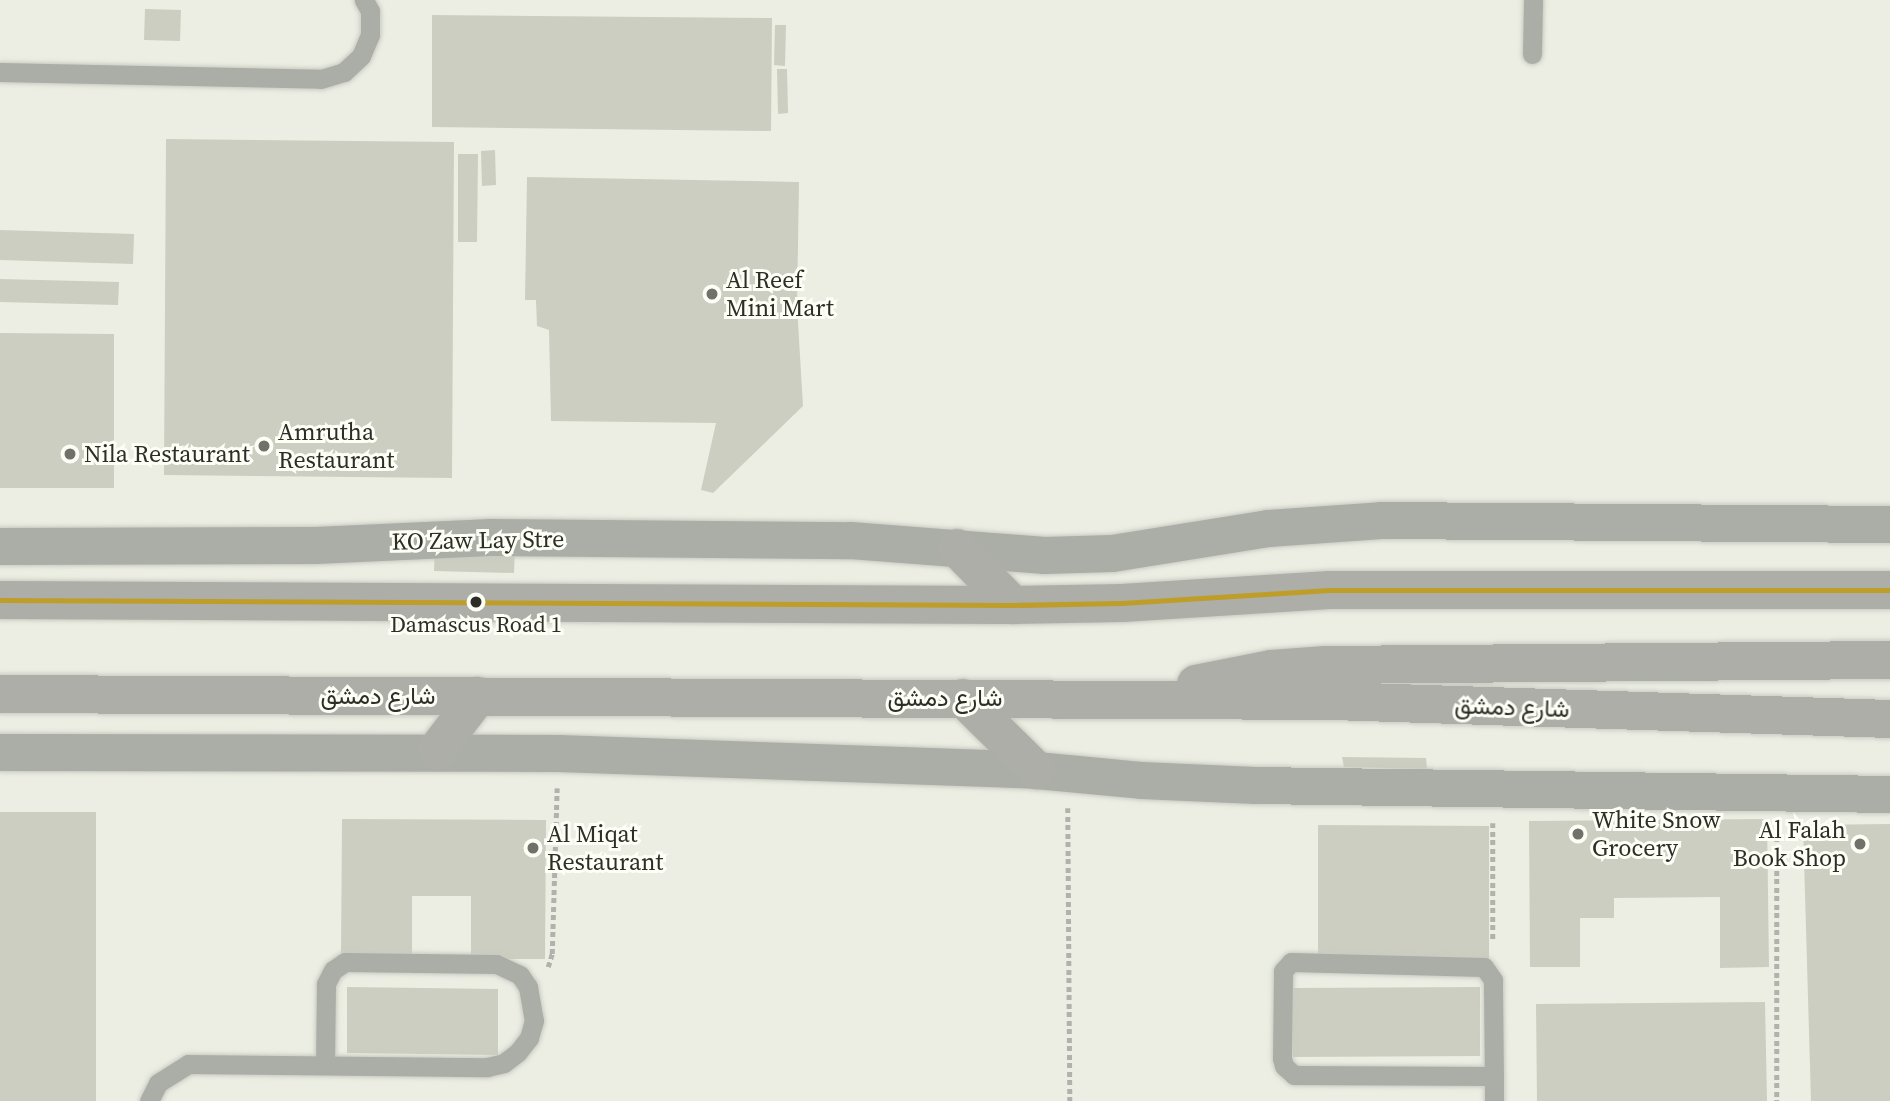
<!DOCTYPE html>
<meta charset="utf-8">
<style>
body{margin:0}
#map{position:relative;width:1890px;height:1101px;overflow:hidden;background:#eceee3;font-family:"Source Serif 4",Vazirmatn,serif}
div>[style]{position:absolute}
.building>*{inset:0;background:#cccec1}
.path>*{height:4.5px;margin-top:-2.25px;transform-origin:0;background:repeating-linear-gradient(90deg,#b2b2ad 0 5px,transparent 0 8.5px)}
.roads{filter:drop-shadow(0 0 2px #c9cbc2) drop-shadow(0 0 2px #c9cbc2)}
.service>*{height:19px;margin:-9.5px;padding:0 9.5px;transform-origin:9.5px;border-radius:9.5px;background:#abada7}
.minor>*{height:37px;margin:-18.5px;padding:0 18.5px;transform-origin:18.5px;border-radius:18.5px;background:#abada7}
.primary>*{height:38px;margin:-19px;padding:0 19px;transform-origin:19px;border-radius:19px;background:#adaea8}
.bus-1>*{height:5px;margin:-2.5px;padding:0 2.5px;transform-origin:2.5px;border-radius:2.5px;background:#bf9d29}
.dots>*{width:19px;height:19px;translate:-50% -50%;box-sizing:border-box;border:4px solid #fdfff7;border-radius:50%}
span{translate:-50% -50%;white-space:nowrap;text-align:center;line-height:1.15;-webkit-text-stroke:6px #fdfff7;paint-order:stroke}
.bus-label{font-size:22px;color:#2d2f27}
.poi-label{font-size:24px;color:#2d2f27}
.left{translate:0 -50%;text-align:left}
.right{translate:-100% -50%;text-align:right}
.street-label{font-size:24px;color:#2d2f27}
</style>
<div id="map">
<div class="building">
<i style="clip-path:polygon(145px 9px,181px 10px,180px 41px,144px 40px)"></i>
<i style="clip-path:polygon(432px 15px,772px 18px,771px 131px,432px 127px)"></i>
<i style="clip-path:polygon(775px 25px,786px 25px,785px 66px,774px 65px)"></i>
<i style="clip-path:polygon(777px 69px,787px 69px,788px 113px,778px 114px)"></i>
<i style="clip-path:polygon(166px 139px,454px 142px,452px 478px,164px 475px)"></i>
<i style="clip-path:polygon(495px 150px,496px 185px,482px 186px,481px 151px)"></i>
<i style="clip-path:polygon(458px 154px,478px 154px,477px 242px,458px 242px)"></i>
<i style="clip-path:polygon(527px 177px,799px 182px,797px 306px,803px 406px,713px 493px,701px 490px,716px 423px,551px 421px,549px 330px,537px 326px,536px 300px,525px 300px)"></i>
<i style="clip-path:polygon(0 230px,134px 234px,133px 264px,0 260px)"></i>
<i style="clip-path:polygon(0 279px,119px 282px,118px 305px,0 302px)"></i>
<i style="clip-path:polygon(0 333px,114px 334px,114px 488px,0 488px)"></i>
<i style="clip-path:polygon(435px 547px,515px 548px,514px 573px,434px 571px)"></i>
<i style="clip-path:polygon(1342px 757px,1426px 758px,1427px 769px,1344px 767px)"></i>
<i style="clip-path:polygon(0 812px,96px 812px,96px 1101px,0 1101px)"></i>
<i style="clip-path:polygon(342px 819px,546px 820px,545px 959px,471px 959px,471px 896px,412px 896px,412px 957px,341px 956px)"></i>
<i style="clip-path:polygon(1767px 819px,1769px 967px,1720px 968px,1720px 897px,1614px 898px,1614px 918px,1580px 918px,1580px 967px,1530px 967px,1529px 821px)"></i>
<i style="clip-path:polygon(1890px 824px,1890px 1101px,1811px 1101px,1803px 825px)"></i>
<i style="clip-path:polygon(1318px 825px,1489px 826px,1489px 960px,1318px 959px)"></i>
<i style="clip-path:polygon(347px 987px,498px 989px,498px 1055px,347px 1053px)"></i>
<i style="clip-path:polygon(1480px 987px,1480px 1056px,1293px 1057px,1293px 988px)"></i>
<i style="clip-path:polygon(1765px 1002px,1767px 1101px,1537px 1101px,1536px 1004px)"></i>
</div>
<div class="path">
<i style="left:1068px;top:808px;width:293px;rotate:89.6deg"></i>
<i style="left:1493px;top:823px;width:117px;rotate:90deg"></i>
<i style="left:1777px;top:828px;width:273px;rotate:90deg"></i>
<i style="left:548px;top:967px;width:14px;rotate:-73deg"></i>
<i style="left:552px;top:954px;width:166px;rotate:-88.3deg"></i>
</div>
<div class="roads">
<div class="service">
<i style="left:1532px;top:54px;width:54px;rotate:-88.9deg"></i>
<i style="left:0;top:72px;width:321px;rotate:1.2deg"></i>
<i style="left:321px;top:79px;width:24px;rotate:-17deg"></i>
<i style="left:344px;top:72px;width:23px;rotate:-43deg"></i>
<i style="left:361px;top:56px;width:23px;rotate:-67deg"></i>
<i style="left:370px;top:35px;width:24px;rotate:-90deg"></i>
<i style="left:370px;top:11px;width:13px;rotate:-119deg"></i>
<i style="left:1494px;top:1076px;width:200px;rotate:-179.7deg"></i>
<i style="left:1294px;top:1075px;width:13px;rotate:-138deg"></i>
<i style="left:1284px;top:1066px;width:8px;rotate:-104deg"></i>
<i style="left:1282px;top:1058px;width:87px;rotate:-89.3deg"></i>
<i style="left:1283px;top:971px;width:12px;rotate:-48deg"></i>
<i style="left:1291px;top:962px;width:193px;rotate:1.5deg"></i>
<i style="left:1484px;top:967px;width:16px;rotate:55deg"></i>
<i style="left:1493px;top:980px;width:6px;rotate:90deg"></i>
<i style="left:1493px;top:986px;width:90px;rotate:89.4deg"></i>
<i style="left:1494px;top:1076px;width:25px;rotate:90deg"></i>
<i style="left:149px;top:1101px;width:20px;rotate:-63deg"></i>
<i style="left:158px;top:1083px;width:36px;rotate:-32deg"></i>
<i style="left:188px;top:1064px;width:299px;rotate:0.6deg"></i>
<i style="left:487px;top:1067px;width:17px;rotate:-13deg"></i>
<i style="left:504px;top:1063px;width:18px;rotate:-38deg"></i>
<i style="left:518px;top:1052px;width:18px;rotate:-52deg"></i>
<i style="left:529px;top:1038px;width:18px;rotate:-74deg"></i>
<i style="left:534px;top:1021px;width:35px;rotate:-100deg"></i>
<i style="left:528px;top:987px;width:14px;rotate:-124deg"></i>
<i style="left:520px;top:975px;width:26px;rotate:-155deg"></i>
<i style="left:496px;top:964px;width:151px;rotate:-179.2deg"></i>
<i style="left:345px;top:962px;width:14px;rotate:146deg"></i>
<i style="left:333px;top:970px;width:16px;rotate:117deg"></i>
<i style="left:326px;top:984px;width:81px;rotate:90.7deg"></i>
</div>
<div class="minor">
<i style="left:0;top:546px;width:315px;rotate:-0.2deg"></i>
<i style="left:315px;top:545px;width:176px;rotate:-2.6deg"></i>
<i style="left:491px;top:537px;width:359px;rotate:0.5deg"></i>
<i style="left:850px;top:540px;width:195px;rotate:4.4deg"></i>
<i style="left:1044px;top:555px;width:68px;rotate:-1.7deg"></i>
<i style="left:1112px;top:553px;width:158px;rotate:-9.1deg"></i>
<i style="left:1268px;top:528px;width:113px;rotate:-4deg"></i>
<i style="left:1381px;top:520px;width:509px;rotate:0.45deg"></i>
<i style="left:0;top:752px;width:558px;rotate:0.1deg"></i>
<i style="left:558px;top:753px;width:478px;rotate:2deg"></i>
<i style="left:1036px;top:770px;width:105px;rotate:5.4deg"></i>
<i style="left:1141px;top:780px;width:114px;rotate:2.5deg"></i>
<i style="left:1255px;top:785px;width:635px;rotate:0.81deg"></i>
</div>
<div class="primary">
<i style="left:957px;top:548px;width:80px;rotate:45.5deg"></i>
<i style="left:0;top:600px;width:1013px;rotate:0.28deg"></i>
<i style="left:1013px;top:605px;width:109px;rotate:-1.1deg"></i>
<i style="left:1122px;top:603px;width:208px;rotate:-3.6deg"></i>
<i style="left:1330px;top:590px;width:560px"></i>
<i style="left:1196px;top:684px;width:76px;rotate:-11.3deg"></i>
<i style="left:1271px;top:669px;width:55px;rotate:-4.2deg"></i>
<i style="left:1326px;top:665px;width:564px;rotate:-0.51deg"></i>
<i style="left:0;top:694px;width:1333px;rotate:0.3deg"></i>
<i style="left:1333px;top:701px;width:557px;rotate:1.85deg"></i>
<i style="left:963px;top:698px;width:103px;rotate:44.6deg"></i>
<i style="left:437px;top:750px;width:68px;rotate:-52.8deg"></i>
</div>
</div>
<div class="bus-1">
<i style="left:0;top:600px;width:1013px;rotate:0.28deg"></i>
<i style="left:1013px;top:605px;width:109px;rotate:-1.1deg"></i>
<i style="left:1122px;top:603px;width:208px;rotate:-3.6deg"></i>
<i style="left:1330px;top:590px;width:560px"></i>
</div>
<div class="dots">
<i style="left:712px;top:294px;background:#707269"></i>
<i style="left:264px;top:446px;background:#707269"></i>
<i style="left:70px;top:454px;background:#707269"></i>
<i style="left:476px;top:602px;background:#2d2f27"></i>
<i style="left:1578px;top:834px;background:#707269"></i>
<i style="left:1860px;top:844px;background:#707269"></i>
<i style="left:533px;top:848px;background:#707269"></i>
</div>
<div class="bus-label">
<span style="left:476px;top:625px">Damascus Road 1</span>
</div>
<div class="poi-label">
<span class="left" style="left:726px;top:294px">Al Reef<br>Mini Mart</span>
<span class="left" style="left:278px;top:446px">Amrutha<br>Restaurant</span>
<span class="left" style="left:84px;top:454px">Nila Restaurant</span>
<span class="left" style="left:1592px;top:834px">White Snow<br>Grocery</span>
<span class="right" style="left:1846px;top:844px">Al Falah<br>Book Shop</span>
<span class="left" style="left:547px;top:848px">Al Miqat<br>Restaurant</span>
</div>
<div class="street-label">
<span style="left:478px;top:540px;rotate:-1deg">KO Zaw Lay Stre</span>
<span style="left:378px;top:696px">شارع دمشق</span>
<span style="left:945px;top:698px">شارع دمشق</span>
<span style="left:1512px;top:707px;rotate:2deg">شارع دمشق</span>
</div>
</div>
